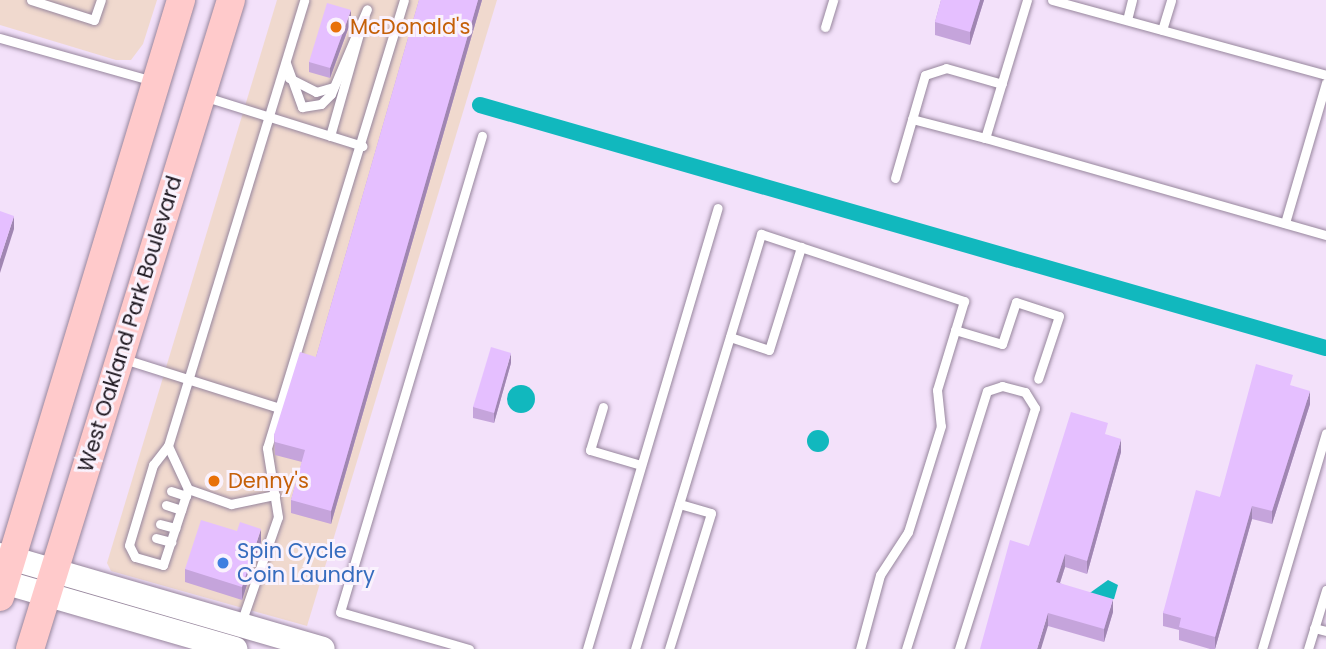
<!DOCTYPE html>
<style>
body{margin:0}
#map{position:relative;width:1326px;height:649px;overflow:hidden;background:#f3e1fa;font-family:Poppins,sans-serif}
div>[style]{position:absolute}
.commercial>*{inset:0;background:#f0d9ce}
.water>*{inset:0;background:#11b8be}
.round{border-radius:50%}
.canal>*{height:16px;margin:-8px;padding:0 8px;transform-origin:8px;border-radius:8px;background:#11b8be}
.roads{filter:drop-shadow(0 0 2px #97869d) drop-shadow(0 0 2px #97869d)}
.lane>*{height:9px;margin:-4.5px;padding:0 4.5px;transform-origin:4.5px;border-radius:4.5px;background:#fff}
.secondary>*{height:24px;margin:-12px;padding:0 12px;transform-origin:12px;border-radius:12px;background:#fff}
.primary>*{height:28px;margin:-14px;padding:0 14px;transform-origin:14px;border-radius:14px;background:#ffcacb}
.wall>*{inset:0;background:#c5a4db}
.shaded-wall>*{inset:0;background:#a086b2}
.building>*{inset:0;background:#e5bfff}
.dots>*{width:19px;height:19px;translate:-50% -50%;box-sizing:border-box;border:4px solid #faf2fd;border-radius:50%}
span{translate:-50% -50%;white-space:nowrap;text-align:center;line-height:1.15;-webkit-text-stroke:6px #faf2fd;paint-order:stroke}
.food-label{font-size:21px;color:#c56008}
.left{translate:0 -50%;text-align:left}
.street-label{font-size:21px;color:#1c161e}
.shop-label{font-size:21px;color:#366cbe}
</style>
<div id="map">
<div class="commercial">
<i style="clip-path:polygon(0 0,157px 0,143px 44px,131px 60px,116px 60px,0 25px)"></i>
<i style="clip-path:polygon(277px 0,497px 0,307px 626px,111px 571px,107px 563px)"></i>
</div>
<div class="water">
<i class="round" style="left:507px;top:385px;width:28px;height:28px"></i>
<i class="round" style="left:807px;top:430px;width:22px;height:22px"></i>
<i style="clip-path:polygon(1108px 580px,1118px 585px,1114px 599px,1097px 602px,1087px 595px)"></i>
</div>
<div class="canal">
<i style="left:480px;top:105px;width:880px;rotate:16.03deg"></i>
</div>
<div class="roads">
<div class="lane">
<i style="left:31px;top:0;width:66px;rotate:17.6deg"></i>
<i style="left:94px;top:20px;width:21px;rotate:-71deg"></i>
<i style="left:1027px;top:0;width:144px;rotate:106.9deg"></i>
<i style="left:985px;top:138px;width:355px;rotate:15.9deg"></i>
<i style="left:1052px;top:0;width:284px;rotate:15.3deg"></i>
<i style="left:1127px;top:20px;width:21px;rotate:-76deg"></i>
<i style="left:825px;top:27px;width:28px;rotate:-73deg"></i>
<i style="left:1162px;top:30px;width:31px;rotate:-73deg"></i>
<i style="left:0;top:38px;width:159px;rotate:15.7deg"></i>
<i style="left:286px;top:63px;width:47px;rotate:70deg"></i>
<i style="left:302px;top:107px;width:19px;rotate:-9deg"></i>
<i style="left:321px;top:104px;width:14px;rotate:-45deg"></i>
<i style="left:331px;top:94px;width:92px;rotate:-67deg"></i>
<i style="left:289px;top:78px;width:30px;rotate:27deg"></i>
<i style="left:316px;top:92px;width:18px;rotate:-16deg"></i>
<i style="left:206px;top:97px;width:164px;rotate:17.4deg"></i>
<i style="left:912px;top:119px;width:75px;rotate:14.6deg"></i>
<i style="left:330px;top:136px;width:110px;rotate:-74.2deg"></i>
<i style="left:895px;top:178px;width:107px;rotate:-73.8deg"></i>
<i style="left:925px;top:75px;width:22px;rotate:-18deg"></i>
<i style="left:946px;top:68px;width:58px;rotate:15.9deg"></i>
<i style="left:1285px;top:223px;width:146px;rotate:-73.7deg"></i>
<i style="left:955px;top:330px;width:49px;rotate:16.6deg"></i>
<i style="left:1002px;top:344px;width:44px;rotate:-71.6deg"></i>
<i style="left:1016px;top:302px;width:45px;rotate:18deg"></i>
<i style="left:1059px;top:316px;width:66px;rotate:108.4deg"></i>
<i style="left:730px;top:337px;width:41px;rotate:18.4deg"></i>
<i style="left:769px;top:350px;width:108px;rotate:-72.7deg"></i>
<i style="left:124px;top:359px;width:163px;rotate:17.5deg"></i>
<i style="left:603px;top:407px;width:45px;rotate:106.8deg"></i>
<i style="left:590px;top:450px;width:53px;rotate:16.4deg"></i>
<i style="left:168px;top:446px;width:47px;rotate:65.1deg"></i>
<i style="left:188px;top:489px;width:80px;rotate:108.2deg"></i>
<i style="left:163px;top:565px;width:29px;rotate:-164deg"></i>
<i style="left:135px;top:557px;width:13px;rotate:-117deg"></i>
<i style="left:129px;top:545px;width:84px;rotate:-73.3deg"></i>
<i style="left:153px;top:465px;width:24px;rotate:-52deg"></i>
<i style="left:168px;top:446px;width:466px;rotate:-73deg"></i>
<i style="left:188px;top:489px;width:46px;rotate:19.2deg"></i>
<i style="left:231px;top:504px;width:45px;rotate:-11.6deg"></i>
<i style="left:171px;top:491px;width:16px;rotate:18deg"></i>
<i style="left:166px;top:505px;width:16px;rotate:18deg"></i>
<i style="left:160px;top:524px;width:16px;rotate:15deg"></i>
<i style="left:156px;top:538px;width:16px;rotate:15deg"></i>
<i style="left:241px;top:623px;width:112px;rotate:-70.8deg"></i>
<i style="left:278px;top:517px;width:70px;rotate:-99.1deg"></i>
<i style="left:267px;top:448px;width:468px;rotate:-73deg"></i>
<i style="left:1314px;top:628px;width:12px;rotate:14deg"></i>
<i style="left:469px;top:649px;width:134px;rotate:-164deg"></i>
<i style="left:340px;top:612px;width:497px;rotate:-73.4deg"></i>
<i style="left:587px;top:649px;width:460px;rotate:-73.5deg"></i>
<i style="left:635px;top:649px;width:434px;rotate:-73.1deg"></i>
<i style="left:761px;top:234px;width:214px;rotate:18.3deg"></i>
<i style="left:964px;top:301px;width:93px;rotate:106.9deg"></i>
<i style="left:937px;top:390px;width:36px;rotate:84deg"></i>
<i style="left:941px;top:426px;width:111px;rotate:107.3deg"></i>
<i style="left:908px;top:532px;width:51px;rotate:123.1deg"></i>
<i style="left:880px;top:575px;width:77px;rotate:105.1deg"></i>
<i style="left:669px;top:649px;width:142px;rotate:-72.8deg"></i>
<i style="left:711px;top:513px;width:33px;rotate:-164deg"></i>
<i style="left:906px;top:649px;width:270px;rotate:-72.6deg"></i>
<i style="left:987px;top:391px;width:16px;rotate:-18deg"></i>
<i style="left:1002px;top:386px;width:24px;rotate:15deg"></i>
<i style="left:1025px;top:392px;width:19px;rotate:58deg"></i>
<i style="left:1035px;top:408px;width:253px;rotate:107.5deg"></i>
<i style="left:1262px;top:649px;width:225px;rotate:-73.5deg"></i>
<i style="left:1308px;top:649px;width:62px;rotate:-73deg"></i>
</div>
<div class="secondary">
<i style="left:0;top:555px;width:336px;rotate:16.2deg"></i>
<i style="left:0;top:581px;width:245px;rotate:16.1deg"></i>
</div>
<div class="primary">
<i style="left:0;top:597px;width:624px;rotate:-73.13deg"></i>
<i style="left:30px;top:649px;width:679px;rotate:-72.79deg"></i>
</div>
</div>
<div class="wall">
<i style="clip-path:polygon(419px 0,482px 0,331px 524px,291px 513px,291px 500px,302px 462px,275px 455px,274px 435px,316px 357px)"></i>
<i style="clip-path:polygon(941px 0,984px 0,970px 45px,935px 35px,935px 22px)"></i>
<i style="clip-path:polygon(351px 21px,330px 78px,309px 72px,309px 62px)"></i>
<i style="clip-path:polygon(511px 363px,494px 423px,473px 418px,473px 407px)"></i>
<i style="clip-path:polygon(1293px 386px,1310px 404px,1272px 524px,1252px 519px,1215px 649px,1210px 649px,1179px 640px,1179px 630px,1163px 626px,1163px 613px,1220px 497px)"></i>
<i style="clip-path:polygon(1108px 435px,1121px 452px,1087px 574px,1065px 567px,1060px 583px,1113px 612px,1104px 642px,1048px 626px,1029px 546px)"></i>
<i style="clip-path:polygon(261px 542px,242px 600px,185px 582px,185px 569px)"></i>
</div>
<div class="shaded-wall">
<i style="clip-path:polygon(478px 0,482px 0,331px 524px,331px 511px)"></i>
<i style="clip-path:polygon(980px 0,984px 0,970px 45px,970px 32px)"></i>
<i style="clip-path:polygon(351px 10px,351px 21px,330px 78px,330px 68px)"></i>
<i style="clip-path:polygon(14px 216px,14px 229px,0 273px,0 259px)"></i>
<i style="clip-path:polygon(511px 353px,511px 363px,494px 423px,494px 413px)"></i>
<i style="clip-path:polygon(1310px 391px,1310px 404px,1272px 524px,1272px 511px)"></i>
<i style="clip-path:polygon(1121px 439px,1121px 452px,1087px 574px,1087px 561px)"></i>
<i style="clip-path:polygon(1252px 506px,1252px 519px,1215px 649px,1215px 637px)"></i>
<i style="clip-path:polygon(261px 529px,261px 542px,242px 600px,242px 587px)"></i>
<i style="clip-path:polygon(1065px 554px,1065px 567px,1056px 595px,1056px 582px)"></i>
<i style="clip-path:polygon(1113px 599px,1113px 612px,1104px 642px,1104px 629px)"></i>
<i style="clip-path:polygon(1048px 613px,1048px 626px,1041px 649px,1037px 649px)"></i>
</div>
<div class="building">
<i style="clip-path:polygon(419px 0,478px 0,331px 511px,291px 500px,305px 450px,275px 442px,274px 435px,300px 352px,316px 357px)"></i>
<i style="clip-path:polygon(941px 0,980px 0,970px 32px,935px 22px)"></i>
<i style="clip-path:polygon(327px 3px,351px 10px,330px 68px,309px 62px)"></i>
<i style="clip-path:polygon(0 211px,14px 216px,0 259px)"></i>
<i style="clip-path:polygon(491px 347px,511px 353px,494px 413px,473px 407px)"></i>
<i style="clip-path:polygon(1256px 364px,1293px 375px,1290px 385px,1310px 391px,1272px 511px,1252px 506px,1215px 637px,1179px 627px,1181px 618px,1163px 613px,1196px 490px,1220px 497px)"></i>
<i style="clip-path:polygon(1071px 412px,1108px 423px,1105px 434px,1121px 439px,1087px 561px,1065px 554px,1056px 582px,1113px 599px,1104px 629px,1048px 613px,1037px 649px,980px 649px,1010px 540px,1029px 546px)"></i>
<i style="clip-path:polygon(201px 520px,237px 531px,240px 522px,261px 529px,242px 587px,185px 569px)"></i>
</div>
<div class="dots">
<i style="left:336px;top:27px;background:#e8710a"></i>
<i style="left:214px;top:481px;background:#e8710a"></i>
<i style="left:223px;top:563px;background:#3f7fe0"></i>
</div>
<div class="food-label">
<span class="left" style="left:350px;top:27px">McDonald's</span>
<span class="left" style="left:228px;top:481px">Denny's</span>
</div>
<div class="street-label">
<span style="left:130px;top:324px;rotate:-73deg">West Oakland Park Boulevard</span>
</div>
<div class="shop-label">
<span class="left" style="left:237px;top:563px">Spin Cycle<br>Coin Laundry</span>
</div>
</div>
